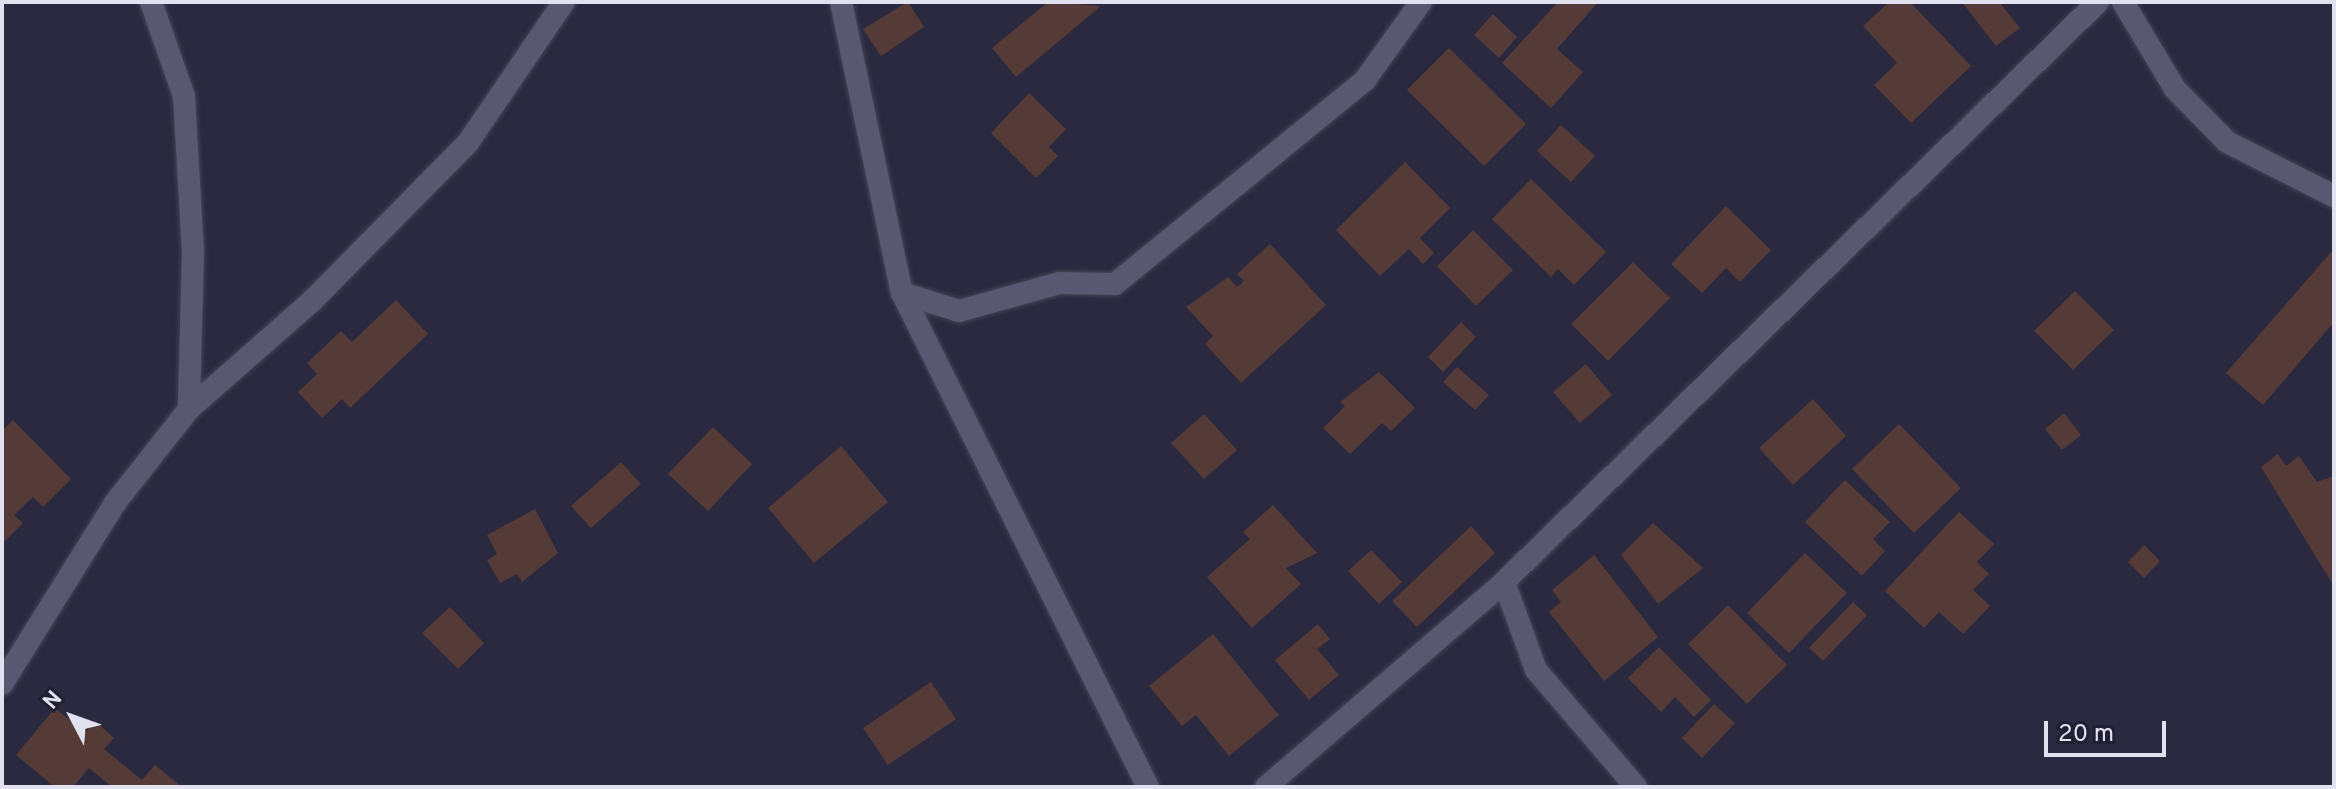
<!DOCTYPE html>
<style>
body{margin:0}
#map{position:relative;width:2336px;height:789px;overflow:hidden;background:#2a293f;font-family:Overpass,sans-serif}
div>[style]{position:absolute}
.building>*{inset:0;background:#553b37}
.roads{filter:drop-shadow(0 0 2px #445) drop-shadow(0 0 2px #445)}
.minor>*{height:22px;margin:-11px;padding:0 11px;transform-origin:11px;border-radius:11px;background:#585870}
span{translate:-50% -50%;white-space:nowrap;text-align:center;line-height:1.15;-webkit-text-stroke:8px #202034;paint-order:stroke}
.frame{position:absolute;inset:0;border:4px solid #e1e1ef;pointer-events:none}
.north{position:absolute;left:32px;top:677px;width:80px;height:80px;-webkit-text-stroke:6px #202034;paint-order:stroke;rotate:311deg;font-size:22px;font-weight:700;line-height:32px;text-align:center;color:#e1e1ef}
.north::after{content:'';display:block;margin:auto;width:28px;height:36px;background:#e1e1ef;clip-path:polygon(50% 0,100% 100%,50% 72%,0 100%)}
.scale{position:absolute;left:2044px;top:721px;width:122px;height:36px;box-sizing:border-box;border:4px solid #e1e1ef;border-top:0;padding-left:10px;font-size:24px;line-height:28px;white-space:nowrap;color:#e1e1ef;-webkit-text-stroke:6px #202034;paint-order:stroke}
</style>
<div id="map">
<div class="building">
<i style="clip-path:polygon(908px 2px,924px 27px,881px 56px,863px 29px)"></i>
<i style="clip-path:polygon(1048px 2px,1101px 6px,1016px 77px,992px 48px)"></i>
<i style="clip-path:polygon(1558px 2px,1598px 2px,1557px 49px,1583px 72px,1551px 108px,1502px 63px)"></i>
<i style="clip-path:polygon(1889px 2px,1910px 2px,1971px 66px,1911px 123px,1874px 85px,1897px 63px,1863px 26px)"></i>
<i style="clip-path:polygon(1962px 2px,1999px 2px,2020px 28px,1996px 46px)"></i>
<i style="clip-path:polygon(1493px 14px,1517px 37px,1499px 58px,1474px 35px)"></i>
<i style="clip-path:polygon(1449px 48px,1526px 124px,1484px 166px,1407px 90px)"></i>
<i style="clip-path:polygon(1029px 93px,1066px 129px,1049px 147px,1058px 156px,1036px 178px,991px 133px)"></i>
<i style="clip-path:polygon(1561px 125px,1595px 156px,1571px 182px,1537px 151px)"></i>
<i style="clip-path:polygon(1405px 162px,1450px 208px,1420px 238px,1434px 253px,1423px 264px,1409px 249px,1380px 276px,1336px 230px)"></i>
<i style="clip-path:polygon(1531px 179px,1606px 252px,1574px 285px,1558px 269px,1551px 277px,1492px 219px)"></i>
<i style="clip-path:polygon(1726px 206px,1771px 250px,1740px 282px,1726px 268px,1702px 293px,1671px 264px)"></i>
<i style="clip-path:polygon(1473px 230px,1513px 270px,1476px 306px,1437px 266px)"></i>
<i style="clip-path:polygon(1270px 244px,1326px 305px,1241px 383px,1205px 344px,1213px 336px,1186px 307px,1228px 277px,1237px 287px,1244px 281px,1237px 274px)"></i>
<i style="clip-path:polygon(2332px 251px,2334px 322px,2263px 405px,2226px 373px)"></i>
<i style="clip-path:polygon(1633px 262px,1670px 298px,1608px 361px,1571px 324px)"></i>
<i style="clip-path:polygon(2075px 291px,2114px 330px,2073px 370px,2034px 331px)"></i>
<i style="clip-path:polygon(396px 300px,428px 334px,350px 408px,342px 399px,322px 418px,298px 392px,317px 374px,307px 363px,341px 331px,352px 342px)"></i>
<i style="clip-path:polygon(1461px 322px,1476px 337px,1443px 372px,1428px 357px)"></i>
<i style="clip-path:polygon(1586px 364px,1612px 395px,1580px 423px,1553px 392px)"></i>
<i style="clip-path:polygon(1457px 367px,1489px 395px,1475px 410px,1443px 382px)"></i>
<i style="clip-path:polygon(1379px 372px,1415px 408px,1391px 431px,1382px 423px,1350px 454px,1323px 428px,1345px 406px,1340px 402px)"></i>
<i style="clip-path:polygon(1813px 399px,1846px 436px,1793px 485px,1759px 448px)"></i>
<i style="clip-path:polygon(2064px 413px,2081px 435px,2062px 450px,2045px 429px)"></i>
<i style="clip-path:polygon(1204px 414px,1237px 450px,1204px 479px,1171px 443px)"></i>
<i style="clip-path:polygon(13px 420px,71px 479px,43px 507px,33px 497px,14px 515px,23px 523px,2px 544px,2px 431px)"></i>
<i style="clip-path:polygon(1899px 424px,1961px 488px,1914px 533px,1852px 469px)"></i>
<i style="clip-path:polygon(713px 427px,752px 464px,708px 511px,668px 474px)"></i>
<i style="clip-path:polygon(841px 446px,888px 502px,814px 563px,768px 508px)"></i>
<i style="clip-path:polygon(2278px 454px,2286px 466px,2299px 456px,2317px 482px,2334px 476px,2332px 583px,2261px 467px)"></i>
<i style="clip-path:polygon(621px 462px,641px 484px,591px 528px,571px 506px)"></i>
<i style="clip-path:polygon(1845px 480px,1890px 522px,1873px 539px,1885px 551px,1862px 576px,1805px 522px)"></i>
<i style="clip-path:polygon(1273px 505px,1317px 553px,1286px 568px,1301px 584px,1252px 628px,1207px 577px,1250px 539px,1243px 532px)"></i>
<i style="clip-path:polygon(535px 509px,558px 553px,522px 582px,517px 574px,500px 583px,487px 560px,497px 554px,487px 535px)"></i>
<i style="clip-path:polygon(1959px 512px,1994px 544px,1977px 562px,1989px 574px,1973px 590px,1990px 606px,1963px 634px,1939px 612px,1924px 628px,1885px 591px)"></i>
<i style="clip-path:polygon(1653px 523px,1703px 568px,1658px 604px,1621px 555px)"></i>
<i style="clip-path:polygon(1471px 526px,1495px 553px,1417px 627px,1392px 601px)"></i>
<i style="clip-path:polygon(2144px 545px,2160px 561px,2144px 578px,2128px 562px)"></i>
<i style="clip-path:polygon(1371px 550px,1402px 582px,1379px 604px,1348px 571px)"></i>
<i style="clip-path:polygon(1805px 553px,1847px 593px,1789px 653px,1747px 613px)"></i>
<i style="clip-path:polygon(1594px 555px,1658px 637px,1604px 681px,1549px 612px,1561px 602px,1552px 590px)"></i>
<i style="clip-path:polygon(1853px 602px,1867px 615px,1823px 661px,1809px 648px)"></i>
<i style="clip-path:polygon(1728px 605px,1787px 665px,1747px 704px,1688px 644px)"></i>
<i style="clip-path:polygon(450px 607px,484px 643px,458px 669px,422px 633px)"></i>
<i style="clip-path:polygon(1318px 624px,1330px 639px,1317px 649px,1339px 675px,1309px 700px,1275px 660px)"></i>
<i style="clip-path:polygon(1213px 634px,1279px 715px,1229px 756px,1196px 715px,1182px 726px,1149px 686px)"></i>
<i style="clip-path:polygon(1659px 647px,1711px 700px,1694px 717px,1675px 697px,1661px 712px,1628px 678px)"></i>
<i style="clip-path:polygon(931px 682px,956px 719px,888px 765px,863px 728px)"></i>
<i style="clip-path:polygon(1714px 704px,1735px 723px,1702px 758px,1682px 738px)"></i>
<i style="clip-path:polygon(55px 708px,85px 733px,95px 721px,114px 738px,104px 749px,142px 780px,155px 765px,182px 787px,112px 787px,89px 768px,73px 787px,55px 787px,16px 755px)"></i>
</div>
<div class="roads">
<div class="minor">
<i style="left:151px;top:2px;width:100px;rotate:70.7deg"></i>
<i style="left:184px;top:96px;width:155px;rotate:86.7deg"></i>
<i style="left:193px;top:251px;width:158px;rotate:91.5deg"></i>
<i style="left:841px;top:2px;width:297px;rotate:78.2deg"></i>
<i style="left:902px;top:293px;width:552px;rotate:63.53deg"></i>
<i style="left:2123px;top:2px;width:101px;rotate:59.1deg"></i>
<i style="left:2175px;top:89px;width:74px;rotate:45.5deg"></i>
<i style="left:2227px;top:142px;width:120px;rotate:26.8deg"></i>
<i style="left:902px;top:293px;width:60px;rotate:17.5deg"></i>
<i style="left:959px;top:311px;width:104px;rotate:-15.6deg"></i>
<i style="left:1059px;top:283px;width:56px;rotate:1deg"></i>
<i style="left:1115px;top:284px;width:323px;rotate:-39.2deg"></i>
<i style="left:1365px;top:80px;width:96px;rotate:-54.3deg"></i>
<i style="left:1504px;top:582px;width:94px;rotate:70deg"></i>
<i style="left:1536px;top:670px;width:154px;rotate:49.5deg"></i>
<i style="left:2px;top:684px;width:213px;rotate:-58deg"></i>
<i style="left:115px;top:503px;width:120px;rotate:-51.8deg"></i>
<i style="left:189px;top:409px;width:164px;rotate:-41.3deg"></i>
<i style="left:312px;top:301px;width:221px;rotate:-45.4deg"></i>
<i style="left:467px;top:144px;width:172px;rotate:-55.7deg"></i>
<i style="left:1266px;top:787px;width:314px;rotate:-40.7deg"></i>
<i style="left:1504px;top:582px;width:830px;rotate:-44.32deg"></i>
</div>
</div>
<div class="frame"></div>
<div class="north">N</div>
<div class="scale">20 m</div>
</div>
